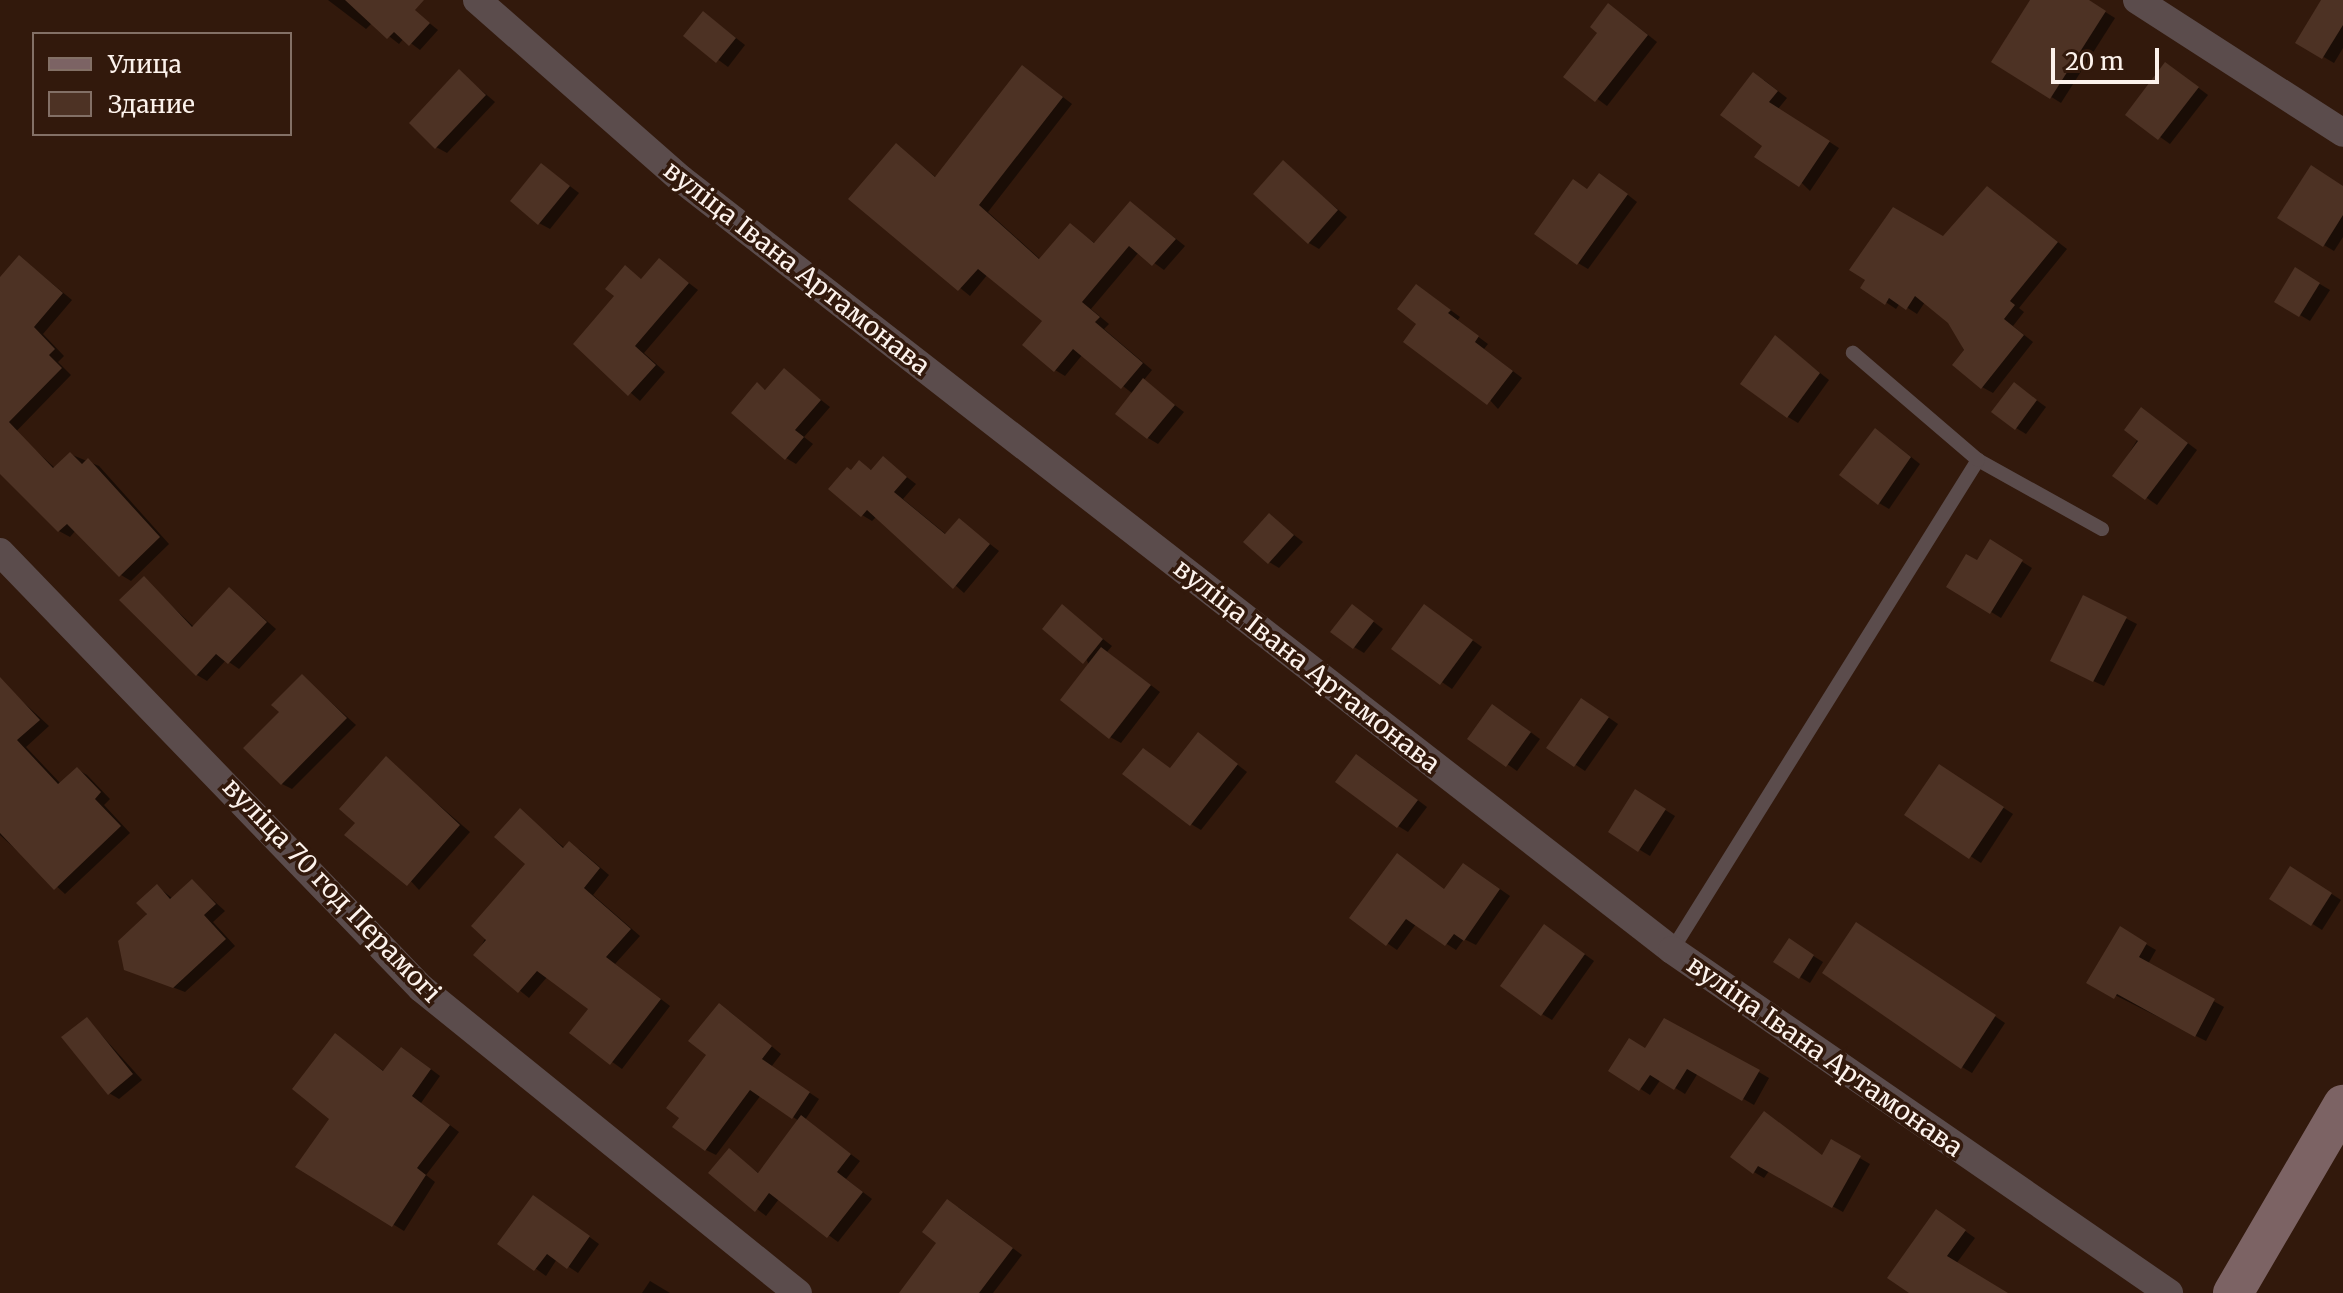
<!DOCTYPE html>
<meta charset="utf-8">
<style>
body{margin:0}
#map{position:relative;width:2343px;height:1293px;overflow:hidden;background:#32190c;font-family:Merriweather,serif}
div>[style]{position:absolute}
.shadow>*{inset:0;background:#0007}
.building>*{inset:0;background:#4d3224}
.lane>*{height:14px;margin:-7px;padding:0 7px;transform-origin:7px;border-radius:7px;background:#5b4c4c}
.street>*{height:28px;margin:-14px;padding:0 14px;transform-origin:14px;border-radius:14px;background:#5b4c4c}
.secondary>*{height:40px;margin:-20px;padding:0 20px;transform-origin:20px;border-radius:20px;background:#7c6364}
span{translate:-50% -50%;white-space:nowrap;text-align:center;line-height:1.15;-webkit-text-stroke:7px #32190c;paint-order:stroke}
.street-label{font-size:26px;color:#fcf2ec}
.legend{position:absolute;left:32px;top:32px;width:260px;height:104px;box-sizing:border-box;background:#32190c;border:2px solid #837066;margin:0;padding:10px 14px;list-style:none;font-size:24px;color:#fcf2ec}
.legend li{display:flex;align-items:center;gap:16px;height:40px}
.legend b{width:40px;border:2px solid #837066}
.scale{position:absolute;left:2051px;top:48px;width:108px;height:36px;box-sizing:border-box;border:4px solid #fcf2ec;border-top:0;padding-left:10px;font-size:24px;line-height:28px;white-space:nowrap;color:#fcf2ec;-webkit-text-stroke:6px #32190c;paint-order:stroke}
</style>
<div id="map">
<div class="shadow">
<i style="clip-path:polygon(328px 0,401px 0,438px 30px,420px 50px,404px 38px,399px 44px,372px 23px,366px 29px)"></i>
<i style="clip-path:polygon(2032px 0,2086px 0,2115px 18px,2061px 103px,1994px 61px)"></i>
<i style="clip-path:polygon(2323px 0,2343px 0,2343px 48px,2334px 63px,2298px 42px)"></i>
<i style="clip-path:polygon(1619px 12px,1657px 42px,1607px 106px,1566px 76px)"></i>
<i style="clip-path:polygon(713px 20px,745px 45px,728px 67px,686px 36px)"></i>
<i style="clip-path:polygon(2176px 71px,2208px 95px,2170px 144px,2128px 114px)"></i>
<i style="clip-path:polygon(460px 72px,495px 102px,447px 153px,436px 147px)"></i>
<i style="clip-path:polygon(1033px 74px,1072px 104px,988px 212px,1041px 260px,1070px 225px,1096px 244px,1131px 203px,1185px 246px,1164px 270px,1139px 252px,1091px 309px,1109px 324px,1104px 329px,1152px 370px,1143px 381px,1184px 412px,1158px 444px,1148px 438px,1133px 394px,1083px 354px,1065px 376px,1055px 370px,1044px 321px,988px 274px,970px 296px,850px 198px,897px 146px,937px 178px)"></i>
<i style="clip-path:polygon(1764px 80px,1787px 98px,1778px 109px,1839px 148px,1810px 191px,1764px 146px)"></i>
<i style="clip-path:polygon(1283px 163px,1347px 217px,1319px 249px,1309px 243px)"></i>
<i style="clip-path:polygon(542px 165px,579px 193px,550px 229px,539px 223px)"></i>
<i style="clip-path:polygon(1610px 181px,1637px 202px,1588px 269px,1578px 263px,1588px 191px)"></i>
<i style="clip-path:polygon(2343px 187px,2343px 237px,2334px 251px,2324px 245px)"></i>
<i style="clip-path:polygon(1988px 188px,2067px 249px,2019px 308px,2024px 312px,2013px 326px,2033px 342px,1993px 393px,1982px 387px,1950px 322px,1925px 302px,1917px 314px,1900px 303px,1896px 309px,1863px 287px,1943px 239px)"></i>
<i style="clip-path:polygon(20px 257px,72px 300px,43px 334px,64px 356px,58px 362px,71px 375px,4px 444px,0 441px,0 280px)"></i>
<i style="clip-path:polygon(659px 260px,698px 290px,644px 353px,665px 372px,640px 401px,576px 344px,617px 296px,625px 268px,642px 280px)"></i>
<i style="clip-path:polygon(2296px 270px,2330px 290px,2310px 321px,2277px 301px)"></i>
<i style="clip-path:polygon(1426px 292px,1460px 317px,1457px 321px,1488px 344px,1484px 349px,1522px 378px,1498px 409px,1419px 323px)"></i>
<i style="clip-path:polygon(1776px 338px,1829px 380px,1798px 423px,1788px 417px)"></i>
<i style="clip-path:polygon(784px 371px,830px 407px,804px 437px,813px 444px,796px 464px,786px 458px,757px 385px,767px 391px)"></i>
<i style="clip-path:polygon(2024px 391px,2046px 407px,2026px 434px,2016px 428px)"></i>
<i style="clip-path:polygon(2152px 416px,2197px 450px,2157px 505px,2115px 476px)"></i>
<i style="clip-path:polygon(1886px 437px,1920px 464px,1889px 509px,1879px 503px)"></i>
<i style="clip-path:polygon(24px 440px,55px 468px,70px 454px,99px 466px,169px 544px,131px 581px,121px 575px,76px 530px,70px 537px,59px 531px,0 471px,0 463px)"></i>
<i style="clip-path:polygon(883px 459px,916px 484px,903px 499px,947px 535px,959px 520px,999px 551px,964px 593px,877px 516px,872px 521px,862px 515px,852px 472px,860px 463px,873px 471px)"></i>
<i style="clip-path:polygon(1269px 515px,1303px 542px,1279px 568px,1269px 562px)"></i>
<i style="clip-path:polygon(1991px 542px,2032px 568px,2001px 618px,1949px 586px,1978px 563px)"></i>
<i style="clip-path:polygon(144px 579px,194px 627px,230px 589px,276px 629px,239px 669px,226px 660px,207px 681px,197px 675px)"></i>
<i style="clip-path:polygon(2084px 597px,2137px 624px,2104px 686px,2063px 667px)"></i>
<i style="clip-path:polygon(1353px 606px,1383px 629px,1364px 653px,1354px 647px)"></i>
<i style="clip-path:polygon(1062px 607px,1112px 646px,1107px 652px,1160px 692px,1121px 743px,1110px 737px,1089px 665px)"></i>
<i style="clip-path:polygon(1434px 613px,1482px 647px,1452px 689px,1394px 649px)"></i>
<i style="clip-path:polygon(302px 676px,356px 725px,292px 789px,282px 784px,281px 712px)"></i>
<i style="clip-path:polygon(7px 687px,49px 726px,26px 747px,61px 784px,77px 769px,87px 775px,110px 799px,104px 805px,130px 833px,65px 894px,0 835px,0 693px)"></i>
<i style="clip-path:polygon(1592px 706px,1618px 724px,1585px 771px,1549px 747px)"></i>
<i style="clip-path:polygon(1503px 712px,1540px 739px,1517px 771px,1470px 738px)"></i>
<i style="clip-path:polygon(1199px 735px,1247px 772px,1201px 830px,1191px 824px,1171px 770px)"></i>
<i style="clip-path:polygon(386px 759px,470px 832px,419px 890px,358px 823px)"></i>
<i style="clip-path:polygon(1367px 762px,1427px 807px,1408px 832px,1398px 826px)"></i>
<i style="clip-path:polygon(1949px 772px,2013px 814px,1981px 863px,1907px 815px)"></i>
<i style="clip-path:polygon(1636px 792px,1675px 816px,1650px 856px,1610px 832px)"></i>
<i style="clip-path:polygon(520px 811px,566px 849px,570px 844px,580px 850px,609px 875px,593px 895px,640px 936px,615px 964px,670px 1006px,622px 1069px,572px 1033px,590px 1008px,548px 976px,529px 998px,476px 955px,528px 863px)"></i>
<i style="clip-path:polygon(1474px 871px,1510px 896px,1476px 945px,1464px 939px,1456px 950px,1416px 924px,1397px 950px,1351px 918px,1446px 891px)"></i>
<i style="clip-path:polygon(2301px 874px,2341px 900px,2322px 930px,2272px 898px)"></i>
<i style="clip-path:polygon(192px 881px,225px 911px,213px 922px,235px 946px,185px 992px,126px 969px,157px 886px,173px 899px)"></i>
<i style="clip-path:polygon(2120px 929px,2156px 950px,2148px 964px,2224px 1007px,2206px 1041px,2089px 982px)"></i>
<i style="clip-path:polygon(1867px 930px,2005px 1023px,1972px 1073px,1962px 1067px)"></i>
<i style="clip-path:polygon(1555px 933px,1594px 961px,1552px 1020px,1542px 1014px)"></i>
<i style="clip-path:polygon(1799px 947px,1823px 962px,1810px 983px,1800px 977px)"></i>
<i style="clip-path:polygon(729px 1011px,781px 1054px,771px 1067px,819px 1099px,805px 1120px,860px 1161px,846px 1179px,872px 1199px,838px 1242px,779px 1199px,766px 1216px,711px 1173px,729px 1151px,760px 1174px,799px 1121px,761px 1095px,716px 1155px,706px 1150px,709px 1055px)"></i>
<i style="clip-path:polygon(87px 1019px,142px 1080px,119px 1099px,109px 1093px)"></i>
<i style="clip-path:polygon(336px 1035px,385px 1072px,412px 1055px,440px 1076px,421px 1103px,459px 1132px,426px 1175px,435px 1182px,404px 1231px,298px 1166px,332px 1119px)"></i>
<i style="clip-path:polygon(1708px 1042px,1769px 1078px,1754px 1105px,1698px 1073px,1685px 1094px,1661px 1079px,1650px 1095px,1611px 1070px,1646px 1050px)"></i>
<i style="clip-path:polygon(1765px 1113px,1824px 1157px,1832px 1142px,1870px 1164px,1843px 1212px,1769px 1171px,1764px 1178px,1754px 1172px)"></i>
<i style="clip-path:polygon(543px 1203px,599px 1244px,578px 1273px,557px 1259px,546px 1276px,500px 1243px)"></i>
<i style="clip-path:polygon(958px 1207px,1022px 1255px,993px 1293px,912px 1293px)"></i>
<i style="clip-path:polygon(1947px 1218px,1975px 1238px,1956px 1264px,1992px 1293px,1913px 1293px)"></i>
<i style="clip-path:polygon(650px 1281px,670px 1293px,642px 1293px)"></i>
</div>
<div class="building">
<i style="clip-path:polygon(345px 0,424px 0,415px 10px,430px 23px,409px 46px,394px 32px,387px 39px)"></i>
<i style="clip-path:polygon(2030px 0,2089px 0,2106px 11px,2050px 99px,1991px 62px)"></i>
<i style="clip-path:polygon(2321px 0,2343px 0,2343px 25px,2322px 59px,2295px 43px)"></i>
<i style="clip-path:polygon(1608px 3px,1648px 35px,1595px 102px,1563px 77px,1597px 33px,1590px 27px)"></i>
<i style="clip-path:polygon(703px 11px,736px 38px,716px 63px,683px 36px)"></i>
<i style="clip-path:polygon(2165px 62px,2199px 87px,2158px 140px,2125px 115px)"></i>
<i style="clip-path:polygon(1022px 65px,1063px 97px,979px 205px,1039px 259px,1070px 223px,1094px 243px,1130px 201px,1176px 239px,1152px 266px,1129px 246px,1082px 302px,1100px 317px,1095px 322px,1143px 363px,1121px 389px,1073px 349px,1054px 372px,1022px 345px,1042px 321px,978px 269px,958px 291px,848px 199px,896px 143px,935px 177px)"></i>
<i style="clip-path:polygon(459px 69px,486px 95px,435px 149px,409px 123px)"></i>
<i style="clip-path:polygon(1753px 72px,1778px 91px,1769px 102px,1830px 141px,1799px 187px,1754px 157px,1762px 146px,1720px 115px)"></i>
<i style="clip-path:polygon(1283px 160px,1338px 210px,1308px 244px,1253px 194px)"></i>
<i style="clip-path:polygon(541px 163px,570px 186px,538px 225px,510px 201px)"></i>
<i style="clip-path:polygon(2311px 165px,2343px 186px,2343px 215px,2323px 247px,2277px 218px)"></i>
<i style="clip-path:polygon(1599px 173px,1628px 194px,1577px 265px,1534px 234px,1573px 179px,1587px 189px)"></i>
<i style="clip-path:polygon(1987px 186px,2058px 242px,2010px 301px,2015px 305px,2004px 319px,2024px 335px,1981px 389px,1952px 365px,1964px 350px,1948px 323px,1915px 296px,1906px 310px,1889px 298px,1885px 305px,1860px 288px,1865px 280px,1849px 270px,1893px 207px,1943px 236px)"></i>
<i style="clip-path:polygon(19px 255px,63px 293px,34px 327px,55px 349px,49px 355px,62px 368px,9px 422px,53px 468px,70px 452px,82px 464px,88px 458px,160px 537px,119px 577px,67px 524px,58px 532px,0 474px,0 277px)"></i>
<i style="clip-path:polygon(659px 258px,689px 283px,635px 346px,656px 365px,628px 396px,573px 344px,614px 296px,605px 289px,625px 265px,641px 279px)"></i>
<i style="clip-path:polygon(2295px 267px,2320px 283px,2299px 317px,2274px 302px)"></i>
<i style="clip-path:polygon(1416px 284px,1451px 310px,1448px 313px,1479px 336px,1475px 342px,1513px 371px,1487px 405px,1403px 342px,1416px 324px,1397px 309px)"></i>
<i style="clip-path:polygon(1775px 335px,1820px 373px,1787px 418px,1740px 384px)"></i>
<i style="clip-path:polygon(784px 368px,821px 400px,795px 430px,804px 437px,785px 460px,731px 413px,757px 382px,765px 390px)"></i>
<i style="clip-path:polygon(1143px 378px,1175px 405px,1147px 439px,1115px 414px)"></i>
<i style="clip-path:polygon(2014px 382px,2037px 400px,2015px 430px,1991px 412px)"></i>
<i style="clip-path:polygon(2141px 407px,2188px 443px,2145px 500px,2112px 476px,2138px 441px,2124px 430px)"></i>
<i style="clip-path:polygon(1875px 428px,1911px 457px,1878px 505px,1839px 475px)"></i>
<i style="clip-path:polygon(883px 456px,907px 477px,894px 492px,945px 534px,959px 518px,990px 544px,953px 589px,867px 510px,861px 517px,828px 489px,847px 467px,851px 470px,859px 460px,871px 470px)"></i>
<i style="clip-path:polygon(1269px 513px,1294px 535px,1268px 564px,1243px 542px)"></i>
<i style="clip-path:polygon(1990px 539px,2023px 560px,1990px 614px,1946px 587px,1966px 554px,1977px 560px)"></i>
<i style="clip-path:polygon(144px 576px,192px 627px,229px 587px,267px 622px,228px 664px,216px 654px,196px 676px,119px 600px)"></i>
<i style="clip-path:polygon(2083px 595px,2127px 617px,2093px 682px,2050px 661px)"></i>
<i style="clip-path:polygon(1062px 604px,1103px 639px,1083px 664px,1042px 629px)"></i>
<i style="clip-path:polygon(1352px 604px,1374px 621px,1353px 649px,1330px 632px)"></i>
<i style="clip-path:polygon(1424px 604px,1473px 640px,1440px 685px,1391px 649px)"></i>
<i style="clip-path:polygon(1101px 647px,1151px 685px,1109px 739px,1060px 700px)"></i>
<i style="clip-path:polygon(302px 674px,347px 718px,281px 785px,243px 748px,279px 712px,271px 705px)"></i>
<i style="clip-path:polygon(0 677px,40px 720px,17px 740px,58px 784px,77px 767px,101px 792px,95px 799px,121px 826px,54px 890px,0 833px)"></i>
<i style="clip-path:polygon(1581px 698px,1609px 717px,1574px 767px,1546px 748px)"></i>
<i style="clip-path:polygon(1492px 704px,1531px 732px,1506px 767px,1467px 739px)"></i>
<i style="clip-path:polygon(1198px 732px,1238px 764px,1190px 826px,1122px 774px,1143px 748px,1170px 768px)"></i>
<i style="clip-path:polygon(1356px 754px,1418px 800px,1397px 828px,1335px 782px)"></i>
<i style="clip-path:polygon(386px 756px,460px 825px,407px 886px,344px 835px,355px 823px,339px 809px)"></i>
<i style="clip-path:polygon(1939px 764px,2004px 807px,1969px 859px,1904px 815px)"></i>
<i style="clip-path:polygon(1635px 789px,1666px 809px,1638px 852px,1608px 832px)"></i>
<i style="clip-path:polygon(520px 808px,563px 848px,569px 841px,600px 868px,584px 888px,631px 929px,606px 957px,661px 999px,610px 1065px,569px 1033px,588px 1009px,537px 971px,518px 993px,473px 955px,486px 940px,471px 926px,525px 864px,494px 837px)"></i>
<i style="clip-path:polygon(1397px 853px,1444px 889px,1463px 863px,1500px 889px,1464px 941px,1454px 934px,1445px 946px,1406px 919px,1386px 946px,1349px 918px)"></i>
<i style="clip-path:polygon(2290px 866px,2332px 893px,2311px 926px,2269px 899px)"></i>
<i style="clip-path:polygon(192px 879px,216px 904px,204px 915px,226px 939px,173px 988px,124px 970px,118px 941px,147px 914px,136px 903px,157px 884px,170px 899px)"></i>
<i style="clip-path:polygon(1856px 922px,1996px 1015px,1961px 1069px,1822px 973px)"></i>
<i style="clip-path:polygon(1544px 924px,1585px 954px,1541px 1016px,1500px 986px)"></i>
<i style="clip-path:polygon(2120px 926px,2147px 943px,2139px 957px,2215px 999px,2195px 1037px,2117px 994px,2114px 999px,2086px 983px)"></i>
<i style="clip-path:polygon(1789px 938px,1814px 955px,1799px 979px,1773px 962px)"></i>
<i style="clip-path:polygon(719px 1003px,772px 1046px,762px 1059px,810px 1092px,792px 1119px,750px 1090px,705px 1151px,672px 1127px,679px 1118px,666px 1108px,706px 1055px,688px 1041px)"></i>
<i style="clip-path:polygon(87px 1017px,133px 1074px,108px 1095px,61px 1037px)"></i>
<i style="clip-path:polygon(1664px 1018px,1760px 1070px,1742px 1101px,1687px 1069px,1674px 1090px,1650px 1075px,1639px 1091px,1608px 1071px,1629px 1038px,1645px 1048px)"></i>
<i style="clip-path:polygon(335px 1033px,383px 1071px,401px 1047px,431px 1069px,412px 1096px,450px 1125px,417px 1168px,426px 1175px,392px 1227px,295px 1167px,329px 1119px,292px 1089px)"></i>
<i style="clip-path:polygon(1764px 1111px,1822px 1155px,1831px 1139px,1861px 1156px,1832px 1208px,1758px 1166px,1753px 1174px,1730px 1157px)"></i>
<i style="clip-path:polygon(801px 1115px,851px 1154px,837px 1172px,863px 1192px,827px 1238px,769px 1193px,755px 1212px,708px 1173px,729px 1148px,758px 1173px)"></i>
<i style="clip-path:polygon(533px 1195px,590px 1236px,567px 1269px,547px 1254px,534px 1271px,497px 1244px)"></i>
<i style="clip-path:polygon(947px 1199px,1013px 1248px,979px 1293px,899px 1293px,936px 1243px,922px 1232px)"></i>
<i style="clip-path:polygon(1936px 1209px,1966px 1230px,1947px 1256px,2008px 1293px,1909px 1293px,1887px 1278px)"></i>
</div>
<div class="lane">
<i style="left:1978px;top:460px;width:142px;rotate:29.1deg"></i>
<i style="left:1672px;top:950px;width:578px;rotate:-58.02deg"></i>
<i style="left:1978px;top:460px;width:165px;rotate:-139.4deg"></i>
</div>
<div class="street">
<i style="left:477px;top:0;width:271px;rotate:41.3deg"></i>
<i style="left:681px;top:179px;width:1256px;rotate:37.88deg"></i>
<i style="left:1672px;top:950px;width:604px;rotate:34.61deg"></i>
<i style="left:2137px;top:0;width:245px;rotate:32.8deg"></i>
<i style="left:0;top:552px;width:606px;rotate:46deg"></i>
<i style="left:421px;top:988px;width:485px;rotate:39deg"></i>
</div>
<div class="secondary">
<i style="left:2233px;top:1293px;width:218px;rotate:-59.7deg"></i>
</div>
<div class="street-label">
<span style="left:797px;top:268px;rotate:38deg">вуліца Івана Артамонава</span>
<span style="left:1307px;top:666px;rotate:38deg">вуліца Івана Артамонава</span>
<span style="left:332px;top:890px;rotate:46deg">вуліца 70 год Перамогі</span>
<span style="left:1825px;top:1056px;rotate:35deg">вуліца Івана Артамонава</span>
</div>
<ul class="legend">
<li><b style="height:10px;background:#7c6364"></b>Улица</li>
<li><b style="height:22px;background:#4d3224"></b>Здание</li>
</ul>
<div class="scale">20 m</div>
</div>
